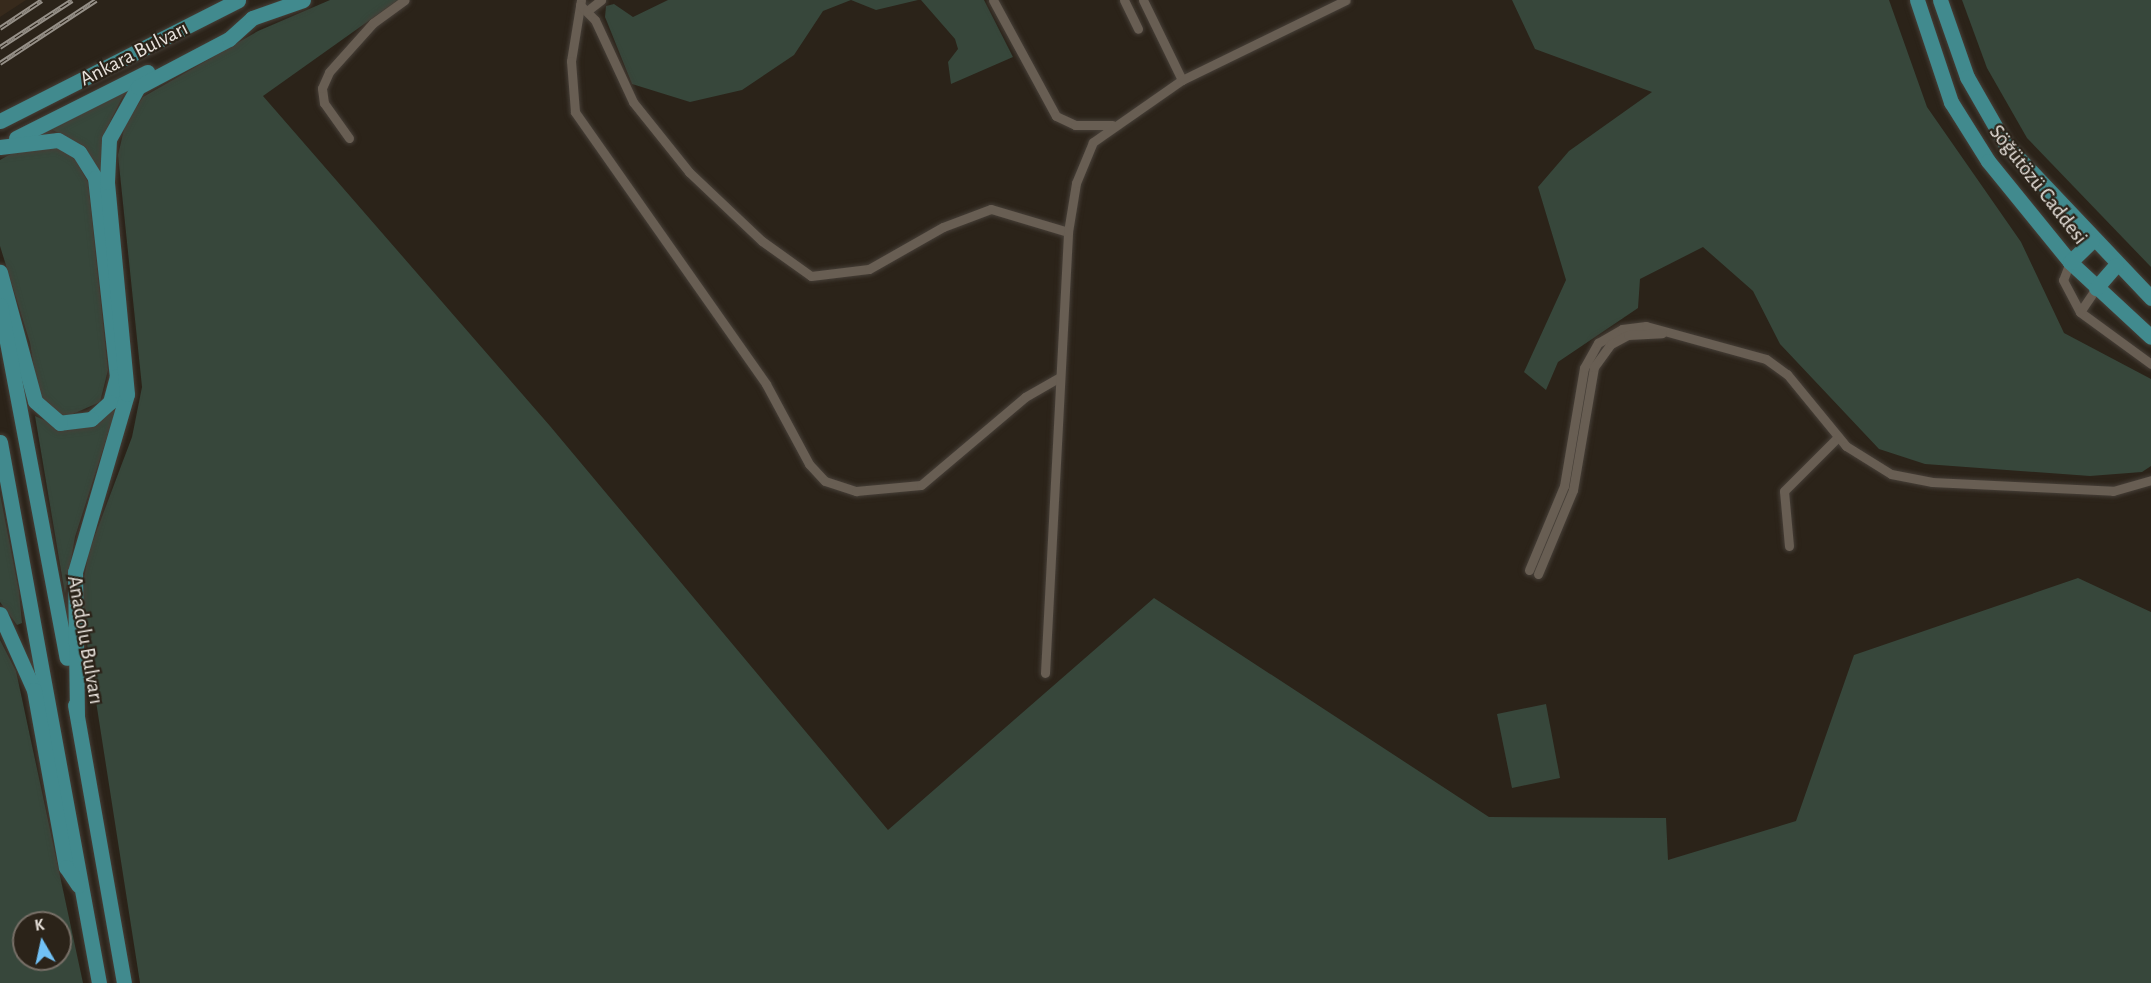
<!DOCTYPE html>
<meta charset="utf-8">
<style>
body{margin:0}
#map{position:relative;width:2151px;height:983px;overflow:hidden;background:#2b2319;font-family:"Alegreya Sans",sans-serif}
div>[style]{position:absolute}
.built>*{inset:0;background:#372a1c}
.green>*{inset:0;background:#37473b}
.roads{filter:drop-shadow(0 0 2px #463f38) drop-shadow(0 0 2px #463f38)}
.street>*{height:9px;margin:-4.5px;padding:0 4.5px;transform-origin:4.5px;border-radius:4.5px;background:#685e53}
.primary>*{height:15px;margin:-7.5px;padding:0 7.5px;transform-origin:7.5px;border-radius:7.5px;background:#418a8e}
.rail>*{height:5px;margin-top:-2.5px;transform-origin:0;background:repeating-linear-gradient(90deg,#2b2319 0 9px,#969088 0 18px);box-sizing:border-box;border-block:2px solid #969088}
span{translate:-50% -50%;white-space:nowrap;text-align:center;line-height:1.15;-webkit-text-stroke:4.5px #2b2319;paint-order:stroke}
.street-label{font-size:21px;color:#e8e2dc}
.north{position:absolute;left:12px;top:911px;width:60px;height:60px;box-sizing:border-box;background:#2b2319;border:2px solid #776f67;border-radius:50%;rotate:351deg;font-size:16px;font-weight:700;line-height:24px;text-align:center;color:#e8e2dc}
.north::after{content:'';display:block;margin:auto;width:21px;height:27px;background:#71c1f5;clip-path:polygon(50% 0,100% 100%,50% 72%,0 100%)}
</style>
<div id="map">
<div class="built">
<i style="clip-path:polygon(0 0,26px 0,0 17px)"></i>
</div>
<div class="green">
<i style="clip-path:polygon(330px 0,398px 0,263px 96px,550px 426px,888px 830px,1154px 598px,1489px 817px,1666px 818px,1668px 860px,1796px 821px,1854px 655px,2078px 578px,2151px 612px,2151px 983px,140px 983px,80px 599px,89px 551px,132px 437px,142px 387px,118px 155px,125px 125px,143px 97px,258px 31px)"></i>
<i style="clip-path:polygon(668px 0,918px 0,876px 10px,851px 0,823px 11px,794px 55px,742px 90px,690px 102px,632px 84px,605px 17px,606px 6px,614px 4px,633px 17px)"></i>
<i style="clip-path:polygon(921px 0,984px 0,1013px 57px,951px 84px,948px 62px,958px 49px,955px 39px)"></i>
<i style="clip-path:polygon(1512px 0,1889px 0,1927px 107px,2021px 242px,2064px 333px,2151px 379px,2151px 466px,2142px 472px,2090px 476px,1925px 464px,1879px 449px,1780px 344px,1753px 291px,1703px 247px,1640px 279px,1638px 308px,1558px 362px,1546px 390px,1524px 372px,1566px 280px,1538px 187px,1569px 151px,1652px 92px,1535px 49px)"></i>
<i style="clip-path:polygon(1962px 0,2151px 0,2151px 267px,2027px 138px,1987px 68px)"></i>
<i style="clip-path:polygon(125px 92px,105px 132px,101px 182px,84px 147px,51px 129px)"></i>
<i style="clip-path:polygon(55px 146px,72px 154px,88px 182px,108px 370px,100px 402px,66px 417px,51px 410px,38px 393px,30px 343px,0 246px,0 160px,23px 147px)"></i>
<i style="clip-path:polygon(124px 384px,75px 537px,65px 594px,35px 416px,67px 430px,92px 426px)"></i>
<i style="clip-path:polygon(0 494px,19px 591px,22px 623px,17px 625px,0 602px)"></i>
<i style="clip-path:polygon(evenodd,0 640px,16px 671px,83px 983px,0 983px,0 640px,24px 923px,60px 923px,60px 959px,24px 959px,24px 923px)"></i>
<i style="clip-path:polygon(1546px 704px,1560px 778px,1512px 788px,1497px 714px)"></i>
</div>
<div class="roads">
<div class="street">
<i style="left:581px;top:0;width:62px;rotate:99.3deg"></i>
<i style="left:571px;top:61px;width:51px;rotate:85.5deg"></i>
<i style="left:575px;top:112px;width:332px;rotate:54.9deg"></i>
<i style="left:766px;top:384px;width:91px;rotate:61.7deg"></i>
<i style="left:809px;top:464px;width:23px;rotate:47deg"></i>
<i style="left:825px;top:481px;width:33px;rotate:18deg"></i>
<i style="left:856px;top:491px;width:65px;rotate:-5.3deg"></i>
<i style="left:921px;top:485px;width:136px;rotate:-40.2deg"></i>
<i style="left:1025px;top:397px;width:40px;rotate:-29.7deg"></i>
<i style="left:993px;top:0;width:132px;rotate:61.5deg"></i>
<i style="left:1056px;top:116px;width:21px;rotate:25deg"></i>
<i style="left:1075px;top:125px;width:37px"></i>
<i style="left:1124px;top:0;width:32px;rotate:64deg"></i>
<i style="left:1143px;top:0;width:89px;rotate:64deg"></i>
<i style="left:580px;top:5px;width:21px;rotate:45deg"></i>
<i style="left:595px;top:20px;width:90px;rotate:65.1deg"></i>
<i style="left:633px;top:102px;width:90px;rotate:51.3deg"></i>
<i style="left:689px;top:172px;width:100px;rotate:43.4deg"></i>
<i style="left:762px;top:241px;width:60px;rotate:35.5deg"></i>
<i style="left:811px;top:276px;width:58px;rotate:-6.9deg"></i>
<i style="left:869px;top:269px;width:85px;rotate:-29.6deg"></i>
<i style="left:943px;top:227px;width:51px;rotate:-20.6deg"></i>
<i style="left:991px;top:209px;width:80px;rotate:16.6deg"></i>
<i style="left:587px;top:11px;width:18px;rotate:-38deg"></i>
<i style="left:349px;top:138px;width:43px;rotate:-125.5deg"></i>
<i style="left:324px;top:103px;width:15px;rotate:-98deg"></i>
<i style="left:322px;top:88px;width:17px;rotate:-66deg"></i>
<i style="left:329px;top:72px;width:66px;rotate:-48.1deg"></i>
<i style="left:373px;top:23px;width:39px;rotate:-36deg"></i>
<i style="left:2070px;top:262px;width:19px;rotate:111deg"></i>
<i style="left:2063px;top:280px;width:36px;rotate:62deg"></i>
<i style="left:2080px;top:312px;width:88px;rotate:36.2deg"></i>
<i style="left:2080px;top:312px;width:29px;rotate:-56deg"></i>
<i style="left:1789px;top:546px;width:55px;rotate:-95.2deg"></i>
<i style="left:1784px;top:491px;width:76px;rotate:-45deg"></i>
<i style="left:1529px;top:570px;width:91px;rotate:-67.4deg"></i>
<i style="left:1564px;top:486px;width:120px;rotate:-80.4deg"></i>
<i style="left:1584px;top:368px;width:29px;rotate:-61deg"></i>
<i style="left:1598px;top:343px;width:28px;rotate:-30deg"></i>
<i style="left:1622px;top:329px;width:24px;rotate:-7deg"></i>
<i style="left:1646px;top:326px;width:124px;rotate:15.4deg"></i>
<i style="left:1766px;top:359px;width:26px;rotate:36deg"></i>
<i style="left:1787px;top:374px;width:93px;rotate:50.7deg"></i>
<i style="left:1846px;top:446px;width:53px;rotate:31.9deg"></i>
<i style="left:1891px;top:474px;width:42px;rotate:11deg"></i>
<i style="left:1932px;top:482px;width:181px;rotate:2.8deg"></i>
<i style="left:2113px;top:491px;width:40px;rotate:-16deg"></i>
<i style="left:1538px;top:574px;width:91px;rotate:-67.4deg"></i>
<i style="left:1573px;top:490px;width:125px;rotate:-80.3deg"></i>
<i style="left:1594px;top:367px;width:29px;rotate:-54deg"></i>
<i style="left:1611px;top:344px;width:19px;rotate:-28deg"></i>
<i style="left:1628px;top:335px;width:34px;rotate:-3deg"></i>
<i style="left:1045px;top:673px;width:442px;rotate:-87deg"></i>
<i style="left:1068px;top:232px;width:50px;rotate:-80.7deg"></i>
<i style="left:1076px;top:183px;width:44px;rotate:-67.5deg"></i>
<i style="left:1093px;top:142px;width:108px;rotate:-34.9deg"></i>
<i style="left:1182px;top:80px;width:182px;rotate:-26deg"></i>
</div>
<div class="primary">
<i style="left:1917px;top:0;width:108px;rotate:71.6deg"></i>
<i style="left:1951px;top:102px;width:70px;rotate:57.9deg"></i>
<i style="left:1988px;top:161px;width:130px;rotate:50.9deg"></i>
<i style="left:2070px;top:262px;width:110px;rotate:42.8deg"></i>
<i style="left:1940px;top:0;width:82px;rotate:70.7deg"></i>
<i style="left:1967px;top:77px;width:78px;rotate:60.2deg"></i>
<i style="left:2006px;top:145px;width:211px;rotate:46.5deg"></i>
<i style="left:0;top:121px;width:267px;rotate:-26.9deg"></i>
<i style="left:16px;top:138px;width:147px;rotate:-26.7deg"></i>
<i style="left:0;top:147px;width:58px;rotate:-6.9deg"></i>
<i style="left:58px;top:140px;width:24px;rotate:30deg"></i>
<i style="left:79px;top:152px;width:31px;rotate:58deg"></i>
<i style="left:95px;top:178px;width:199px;rotate:83.7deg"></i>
<i style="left:117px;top:376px;width:27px;rotate:105deg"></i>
<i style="left:110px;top:402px;width:25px;rotate:138deg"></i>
<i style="left:91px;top:419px;width:31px;rotate:173deg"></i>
<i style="left:60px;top:423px;width:33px;rotate:-139deg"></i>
<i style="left:35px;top:401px;width:134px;rotate:-105.2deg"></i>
<i style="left:2070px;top:262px;width:30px;rotate:-44deg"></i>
<i style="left:2096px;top:288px;width:30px;rotate:-49deg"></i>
<i style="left:0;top:305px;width:359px;rotate:79.3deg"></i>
<i style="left:0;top:442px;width:550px;rotate:79.63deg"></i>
<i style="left:0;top:614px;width:83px;rotate:65.9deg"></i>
<i style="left:34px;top:690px;width:180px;rotate:79.8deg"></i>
<i style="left:66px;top:867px;width:22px;rotate:56deg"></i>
<i style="left:75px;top:705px;width:282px;rotate:80deg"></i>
<i style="left:77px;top:715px;width:143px;rotate:-90.8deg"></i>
<i style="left:75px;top:572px;width:185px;rotate:-73.7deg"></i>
<i style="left:127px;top:394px;width:213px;rotate:-95.4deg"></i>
<i style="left:107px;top:182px;width:43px;rotate:-87.3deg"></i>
<i style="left:109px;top:139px;width:60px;rotate:-60.9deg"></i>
<i style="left:138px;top:87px;width:103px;rotate:-27.8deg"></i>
<i style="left:229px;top:39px;width:31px;rotate:-42deg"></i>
<i style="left:252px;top:18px;width:54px;rotate:-19.4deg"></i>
</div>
</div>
<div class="rail">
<i style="left:0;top:28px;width:50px;rotate:-33.7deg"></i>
<i style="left:0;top:47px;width:86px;rotate:-33.1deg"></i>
<i style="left:0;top:63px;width:115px;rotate:-33.3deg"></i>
</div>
<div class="street-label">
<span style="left:134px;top:54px;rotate:-27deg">Ankara Bulvarı</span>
<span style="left:2038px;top:185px;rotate:52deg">Söğütözü Caddesi</span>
<span style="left:85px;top:640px;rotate:80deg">Anadolu Bulvarı</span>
</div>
<div class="north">K</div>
</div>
